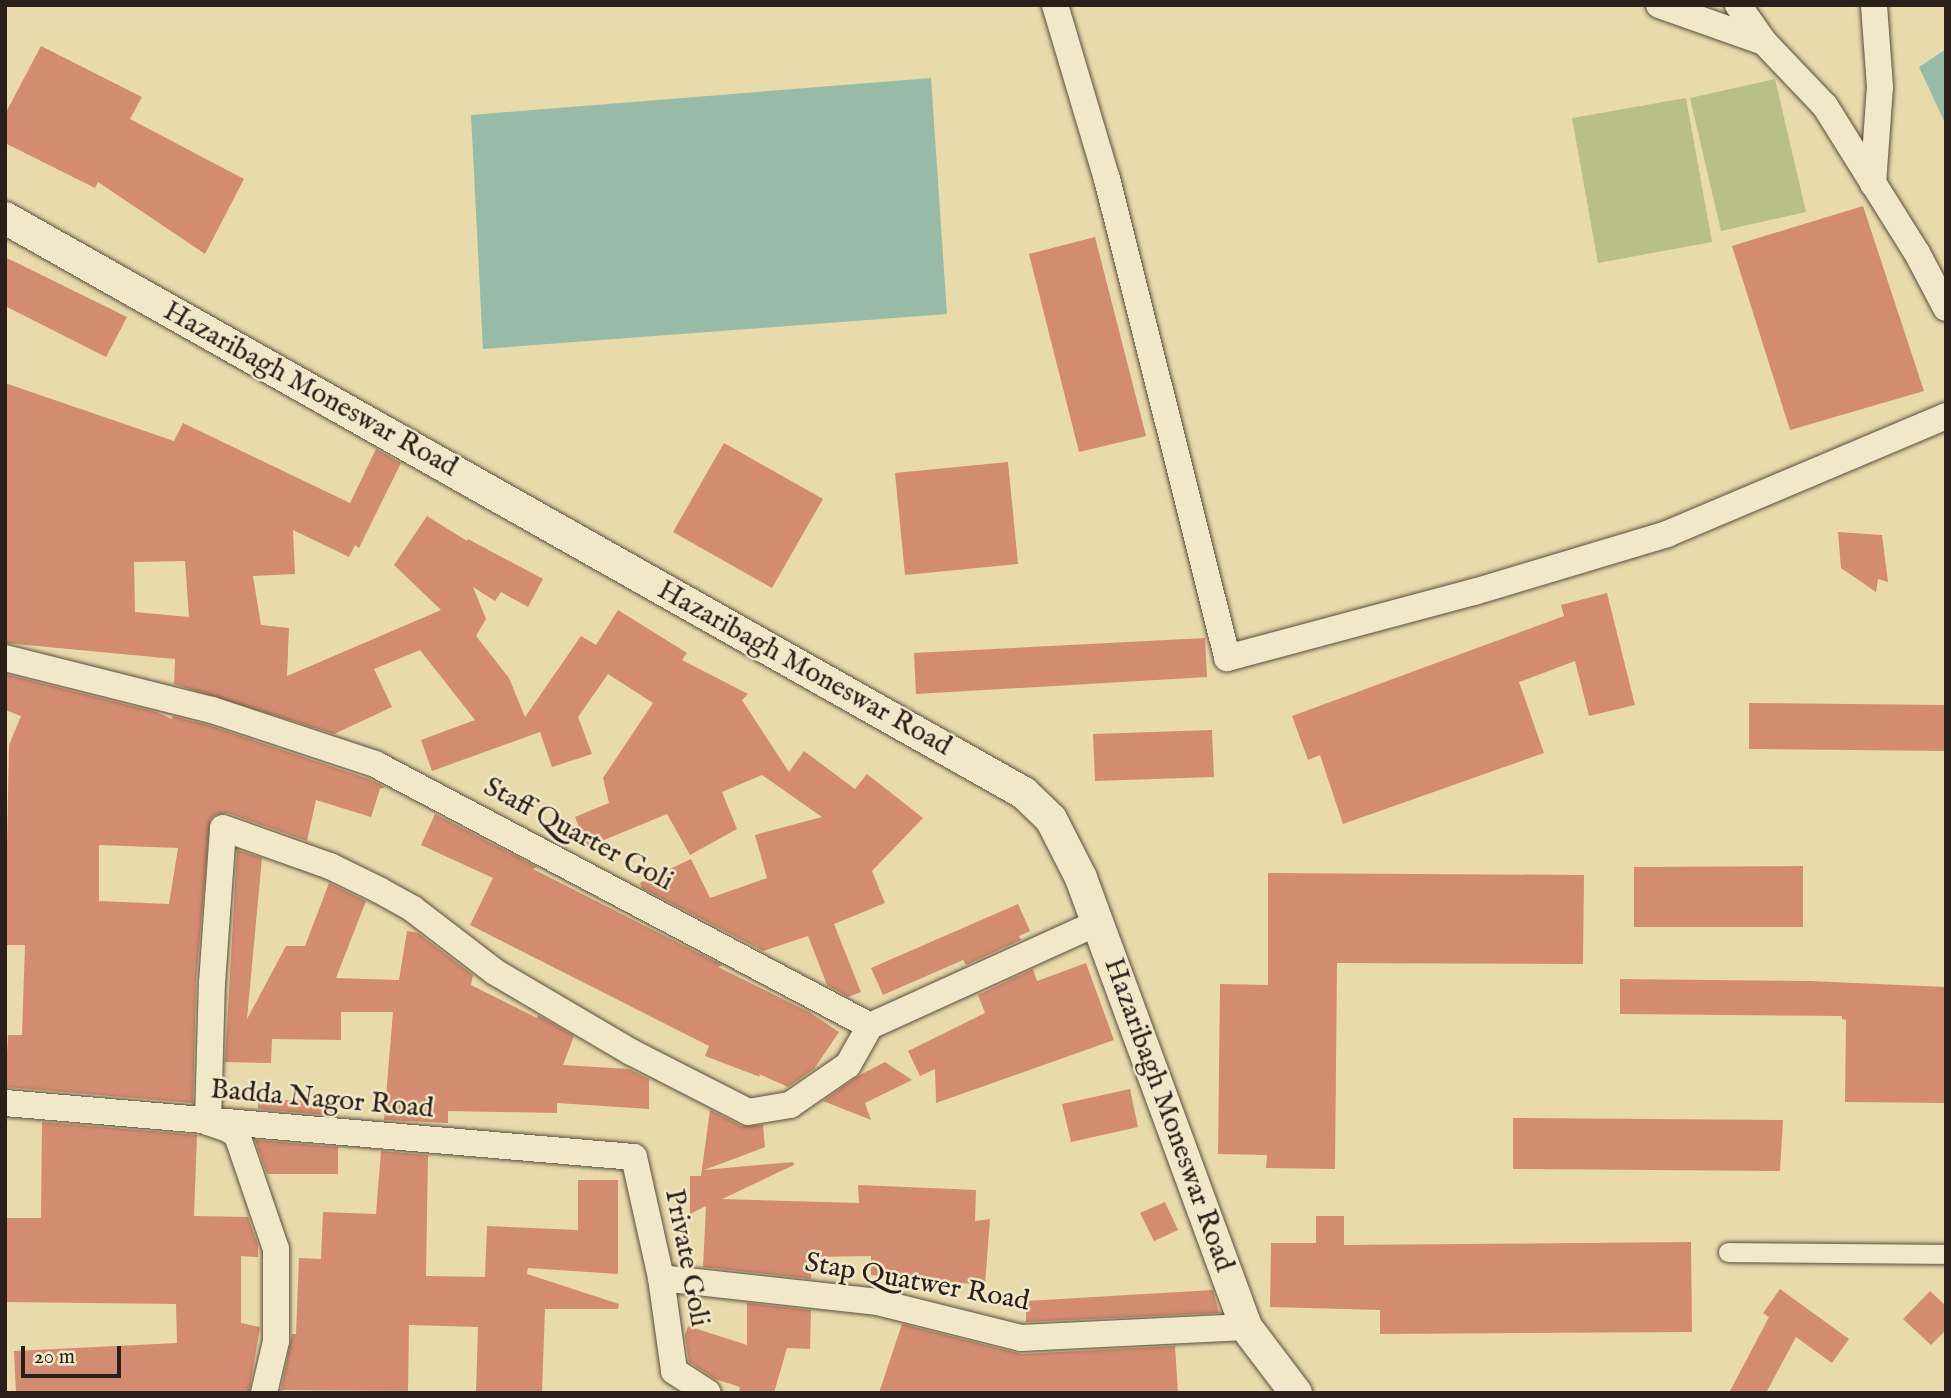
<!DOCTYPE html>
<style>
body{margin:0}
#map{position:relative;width:1951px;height:1398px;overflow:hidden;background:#e9daac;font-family:"IM FELL English",serif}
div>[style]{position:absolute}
.green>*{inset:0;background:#b8bf88}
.water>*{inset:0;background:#98bba7}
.building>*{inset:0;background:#d38c6f}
.roads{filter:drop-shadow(0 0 2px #5a4e3e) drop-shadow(0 0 2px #5a4e3e)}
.pedestrian>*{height:19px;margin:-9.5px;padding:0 9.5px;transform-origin:9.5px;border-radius:9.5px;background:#f1e7c9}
.minor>*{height:26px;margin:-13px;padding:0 13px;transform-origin:13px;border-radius:13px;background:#f1e7c9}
.tertiary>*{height:32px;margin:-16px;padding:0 16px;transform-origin:16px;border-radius:16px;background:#f1e7c9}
span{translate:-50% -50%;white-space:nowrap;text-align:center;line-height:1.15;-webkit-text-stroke:5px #f1e7c9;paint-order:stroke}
.street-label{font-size:28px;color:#2a1f19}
.frame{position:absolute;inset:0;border:7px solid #2a1f19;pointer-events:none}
.scale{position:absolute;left:21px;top:1346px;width:100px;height:32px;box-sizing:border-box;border:4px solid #2a1f19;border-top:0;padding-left:9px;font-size:21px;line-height:24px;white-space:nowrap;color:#2a1f19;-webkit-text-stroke:5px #f1e7c9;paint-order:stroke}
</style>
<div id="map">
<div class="green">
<i style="clip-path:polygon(1775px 79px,1806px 212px,1721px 231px,1690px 98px)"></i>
<i style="clip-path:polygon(1686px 98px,1712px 242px,1598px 263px,1572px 118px)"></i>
</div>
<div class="water">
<i style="clip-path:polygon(1946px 49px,1946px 125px,1919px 67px)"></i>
<i style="clip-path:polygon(931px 78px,947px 314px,483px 349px,471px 115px)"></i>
</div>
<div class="building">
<i style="clip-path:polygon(41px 46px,142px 97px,130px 119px,244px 179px,205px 254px,98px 182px,95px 188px,5px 143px,5px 114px)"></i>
<i style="clip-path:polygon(1863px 206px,1924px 391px,1790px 430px,1732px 246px)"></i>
<i style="clip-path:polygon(1095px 237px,1146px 436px,1079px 452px,1029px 254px)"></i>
<i style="clip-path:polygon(5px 257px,127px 317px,106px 357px,5px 306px)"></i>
<i style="clip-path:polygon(evenodd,5px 383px,174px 441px,183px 423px,350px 503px,376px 449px,401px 463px,359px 548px,355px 545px,349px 557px,293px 530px,295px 574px,253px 576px,261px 625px,289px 628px,287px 676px,441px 610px,394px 565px,427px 516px,467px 541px,468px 539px,543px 579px,528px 607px,501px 592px,495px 601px,473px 587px,486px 619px,476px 636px,509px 678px,525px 717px,581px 636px,596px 645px,618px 610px,687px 653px,682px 660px,748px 694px,742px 700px,789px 772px,804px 751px,855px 789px,867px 774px,923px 818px,872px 871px,885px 903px,834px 924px,861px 992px,848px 997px,827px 985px,808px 936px,763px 951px,642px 888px,640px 883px,691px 859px,710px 898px,767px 878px,755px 835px,822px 817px,762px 775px,722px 792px,737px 829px,690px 855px,667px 814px,587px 847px,575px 817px,609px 803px,603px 778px,653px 703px,608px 674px,578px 717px,592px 754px,552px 767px,540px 732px,432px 771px,421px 740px,475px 720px,420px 650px,374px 669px,392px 707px,334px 734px,174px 684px,175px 659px,5px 643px,5px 383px,185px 561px,189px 617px,135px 612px,134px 562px,185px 561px)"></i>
<i style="clip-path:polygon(724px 443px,823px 499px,772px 588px,673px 532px)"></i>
<i style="clip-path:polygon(1008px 462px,1018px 564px,905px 575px,895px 473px)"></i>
<i style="clip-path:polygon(1838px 532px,1882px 535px,1888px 582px,1878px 579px,1876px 592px,1841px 568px)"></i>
<i style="clip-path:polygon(1607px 593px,1635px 705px,1589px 716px,1575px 661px,1519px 682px,1544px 753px,1343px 824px,1320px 755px,1308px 760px,1292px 716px,1564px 616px,1561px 605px)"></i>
<i style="clip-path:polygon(1205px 638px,1207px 677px,916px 694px,914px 653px)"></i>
<i style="clip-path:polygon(evenodd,5px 674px,156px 712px,172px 719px,172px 716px,208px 725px,369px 779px,385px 787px,380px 789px,371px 817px,316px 800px,307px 841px,228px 813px,215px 815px,210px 820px,196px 982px,193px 1103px,5px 1087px,8px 1035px,22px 1035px,25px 945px,5px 945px,9px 745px,21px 716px,5px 710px,5px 674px,99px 845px,178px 848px,169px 904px,99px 901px,99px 845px)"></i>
<i style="clip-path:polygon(1749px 703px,1946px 705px,1946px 751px,1749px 749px)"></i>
<i style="clip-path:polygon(1212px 730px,1214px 777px,1095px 781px,1093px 734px)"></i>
<i style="clip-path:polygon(435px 814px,537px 867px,533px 869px,722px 965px,718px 967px,809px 1012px,839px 1032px,814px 1069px,788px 1087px,759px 1074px,760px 1077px,705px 1056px,709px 1046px,470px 925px,493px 878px,421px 845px)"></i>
<i style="clip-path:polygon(237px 850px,262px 858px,247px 1019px,286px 946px,305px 946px,329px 883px,366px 901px,336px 978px,399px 980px,407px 931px,418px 933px,473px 975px,471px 985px,537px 1018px,538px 1015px,574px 1036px,563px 1065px,629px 1069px,649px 1079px,649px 1109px,557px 1103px,557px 1113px,448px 1111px,448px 1123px,384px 1120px,393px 1012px,341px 1012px,341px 1040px,272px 1039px,271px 1063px,225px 1062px)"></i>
<i style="clip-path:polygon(1803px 866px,1803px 927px,1634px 927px,1634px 867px)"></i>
<i style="clip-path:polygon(1268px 873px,1584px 875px,1583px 964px,1337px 963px,1335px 1169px,1266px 1168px,1267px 1155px,1218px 1154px,1220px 984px,1268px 985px)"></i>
<i style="clip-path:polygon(1018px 904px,1030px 931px,1019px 936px,1021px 940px,966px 965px,963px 960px,883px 995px,871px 968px)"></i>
<i style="clip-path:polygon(1086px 963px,1114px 1040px,936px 1103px,935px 1069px,920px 1076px,908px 1051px,985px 1013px,978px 995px,1033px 969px,1037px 981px)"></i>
<i style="clip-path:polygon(1620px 979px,1810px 981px,1946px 987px,1946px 1103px,1845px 1102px,1846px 1020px,1842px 1019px,1842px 1016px,1620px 1014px)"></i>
<i style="clip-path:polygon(885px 1062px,912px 1080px,865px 1103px,871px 1120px,823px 1101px,860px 1075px)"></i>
<i style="clip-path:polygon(1130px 1089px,1138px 1127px,1071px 1142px,1062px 1104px)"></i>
<i style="clip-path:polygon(258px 1099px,339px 1102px,339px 1116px,258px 1109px)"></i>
<i style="clip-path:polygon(710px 1110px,742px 1126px,763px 1125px,765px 1147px,704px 1170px,793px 1162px,794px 1165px,722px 1199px,859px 1203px,858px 1185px,976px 1190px,975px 1221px,990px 1219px,985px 1285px,871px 1275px,871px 1256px,812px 1257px,811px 1279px,703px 1267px,706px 1206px,690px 1214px,690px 1176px,701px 1176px)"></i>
<i style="clip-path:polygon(1513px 1118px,1783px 1120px,1780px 1171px,1513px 1169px)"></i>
<i style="clip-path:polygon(42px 1122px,197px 1135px,194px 1216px,248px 1217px,258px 1245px,258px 1257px,241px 1256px,241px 1323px,260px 1327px,249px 1393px,16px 1393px,14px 1351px,177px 1343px,176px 1304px,5px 1302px,5px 1218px,41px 1218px)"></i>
<i style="clip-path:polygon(255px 1140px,338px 1147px,338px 1174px,267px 1174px)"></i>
<i style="clip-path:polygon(381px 1151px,428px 1155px,426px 1276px,485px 1277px,487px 1226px,578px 1230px,578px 1180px,618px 1180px,618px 1274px,528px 1268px,527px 1274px,619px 1304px,618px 1309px,545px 1309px,542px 1393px,476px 1393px,478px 1327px,409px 1325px,408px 1391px,281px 1390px,292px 1334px,296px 1334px,299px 1258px,321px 1259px,323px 1212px,376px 1214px)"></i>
<i style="clip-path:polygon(1165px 1202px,1178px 1230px,1154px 1241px,1140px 1213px)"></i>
<i style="clip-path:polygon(1316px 1216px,1344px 1216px,1344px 1245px,1691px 1242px,1692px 1332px,1380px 1334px,1380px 1310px,1270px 1307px,1271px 1243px,1316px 1243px)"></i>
<i style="clip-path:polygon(1780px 1289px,1849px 1339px,1832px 1363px,1796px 1337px,1766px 1393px,1729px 1393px,1769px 1317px,1763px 1313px)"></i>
<i style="clip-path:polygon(1213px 1290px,1219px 1313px,1026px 1322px,1026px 1301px)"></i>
<i style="clip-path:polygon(1930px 1291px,1946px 1306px,1946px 1330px,1931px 1345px,1903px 1319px)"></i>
<i style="clip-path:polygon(747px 1303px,811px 1310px,810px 1349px,787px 1348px,774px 1393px,739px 1393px,740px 1387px,715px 1379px,689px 1362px,685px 1335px,688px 1326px,747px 1345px)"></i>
<i style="clip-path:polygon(902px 1324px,1021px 1354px,1175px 1346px,1178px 1393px,879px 1393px)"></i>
</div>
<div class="roads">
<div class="pedestrian">
<i style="left:1728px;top:1252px;width:218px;rotate:0.5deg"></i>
</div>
<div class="minor">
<i style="left:1055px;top:5px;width:182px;rotate:73.4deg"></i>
<i style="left:1107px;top:179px;width:494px;rotate:75.9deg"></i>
<i style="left:1227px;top:658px;width:256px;rotate:-15deg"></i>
<i style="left:1474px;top:592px;width:202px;rotate:-16.7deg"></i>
<i style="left:1667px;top:534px;width:303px;rotate:-22.9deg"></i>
<i style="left:1659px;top:5px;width:111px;rotate:19.4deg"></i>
<i style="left:1738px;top:5px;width:45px;rotate:54.9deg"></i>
<i style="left:1764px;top:42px;width:88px;rotate:46.4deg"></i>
<i style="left:1825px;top:106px;width:173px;rotate:58deg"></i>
<i style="left:1917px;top:253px;width:62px;rotate:62.2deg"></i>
<i style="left:1873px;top:184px;width:97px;rotate:-85.9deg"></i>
<i style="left:1880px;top:87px;width:82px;rotate:-94.2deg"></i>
<i style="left:5px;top:658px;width:213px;rotate:14.1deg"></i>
<i style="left:212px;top:710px;width:172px;rotate:18.3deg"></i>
<i style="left:375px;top:764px;width:560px;rotate:27.89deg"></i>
<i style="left:870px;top:1026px;width:249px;rotate:-24.4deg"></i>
<i style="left:5px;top:1103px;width:631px;rotate:4.91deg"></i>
<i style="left:634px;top:1157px;width:124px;rotate:77.4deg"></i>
<i style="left:661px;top:1278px;width:94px;rotate:82deg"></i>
<i style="left:674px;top:1371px;width:40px;rotate:32.9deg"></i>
<i style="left:661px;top:1278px;width:217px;rotate:6.3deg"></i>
<i style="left:877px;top:1302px;width:148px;rotate:14deg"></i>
<i style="left:1021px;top:1338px;width:225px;rotate:-2.8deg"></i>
<i style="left:264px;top:1393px;width:53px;rotate:-77deg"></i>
<i style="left:276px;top:1341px;width:92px;rotate:-90deg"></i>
<i style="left:276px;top:1249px;width:120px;rotate:-108.9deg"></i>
<i style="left:237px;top:1135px;width:11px;rotate:-146deg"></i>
<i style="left:228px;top:1129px;width:21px;rotate:-161deg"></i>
<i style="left:208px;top:1122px;width:139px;rotate:-88.4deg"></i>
<i style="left:212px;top:983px;width:155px;rotate:-85.9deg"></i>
<i style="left:223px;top:828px;width:114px;rotate:19.6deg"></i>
<i style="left:330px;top:866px;width:55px;rotate:26.1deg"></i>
<i style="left:379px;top:890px;width:39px;rotate:29deg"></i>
<i style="left:413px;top:909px;width:103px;rotate:37.5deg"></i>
<i style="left:495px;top:972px;width:158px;rotate:30.5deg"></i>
<i style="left:631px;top:1052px;width:131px;rotate:27.1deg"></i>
<i style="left:748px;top:1112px;width:43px;rotate:-9.5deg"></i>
<i style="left:790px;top:1105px;width:70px;rotate:-34.6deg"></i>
<i style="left:848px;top:1065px;width:45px;rotate:-60.6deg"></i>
</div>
<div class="tertiary">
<i style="left:5px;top:218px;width:1170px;rotate:29.44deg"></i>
<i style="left:1024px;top:793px;width:37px;rotate:44deg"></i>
<i style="left:1051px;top:819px;width:66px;rotate:63deg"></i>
<i style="left:1081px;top:878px;width:478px;rotate:69.8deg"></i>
<i style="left:1246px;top:1327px;width:83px;rotate:52.9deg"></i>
</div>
</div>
<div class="street-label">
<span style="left:310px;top:390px;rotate:29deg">Hazaribagh Moneswar Road</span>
<span style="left:804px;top:669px;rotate:29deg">Hazaribagh Moneswar Road</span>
<span style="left:578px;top:835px;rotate:28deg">Staff Quarter Goli</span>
<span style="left:322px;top:1100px;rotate:5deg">Badda Nagor Road</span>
<span style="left:1168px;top:1115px;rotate:70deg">Hazaribagh Moneswar Road</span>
<span style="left:686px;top:1258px;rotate:79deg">Private Goli</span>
<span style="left:917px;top:1283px;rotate:10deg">Stap Quatwer Road</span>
</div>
<div class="frame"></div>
<div class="scale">20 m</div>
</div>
